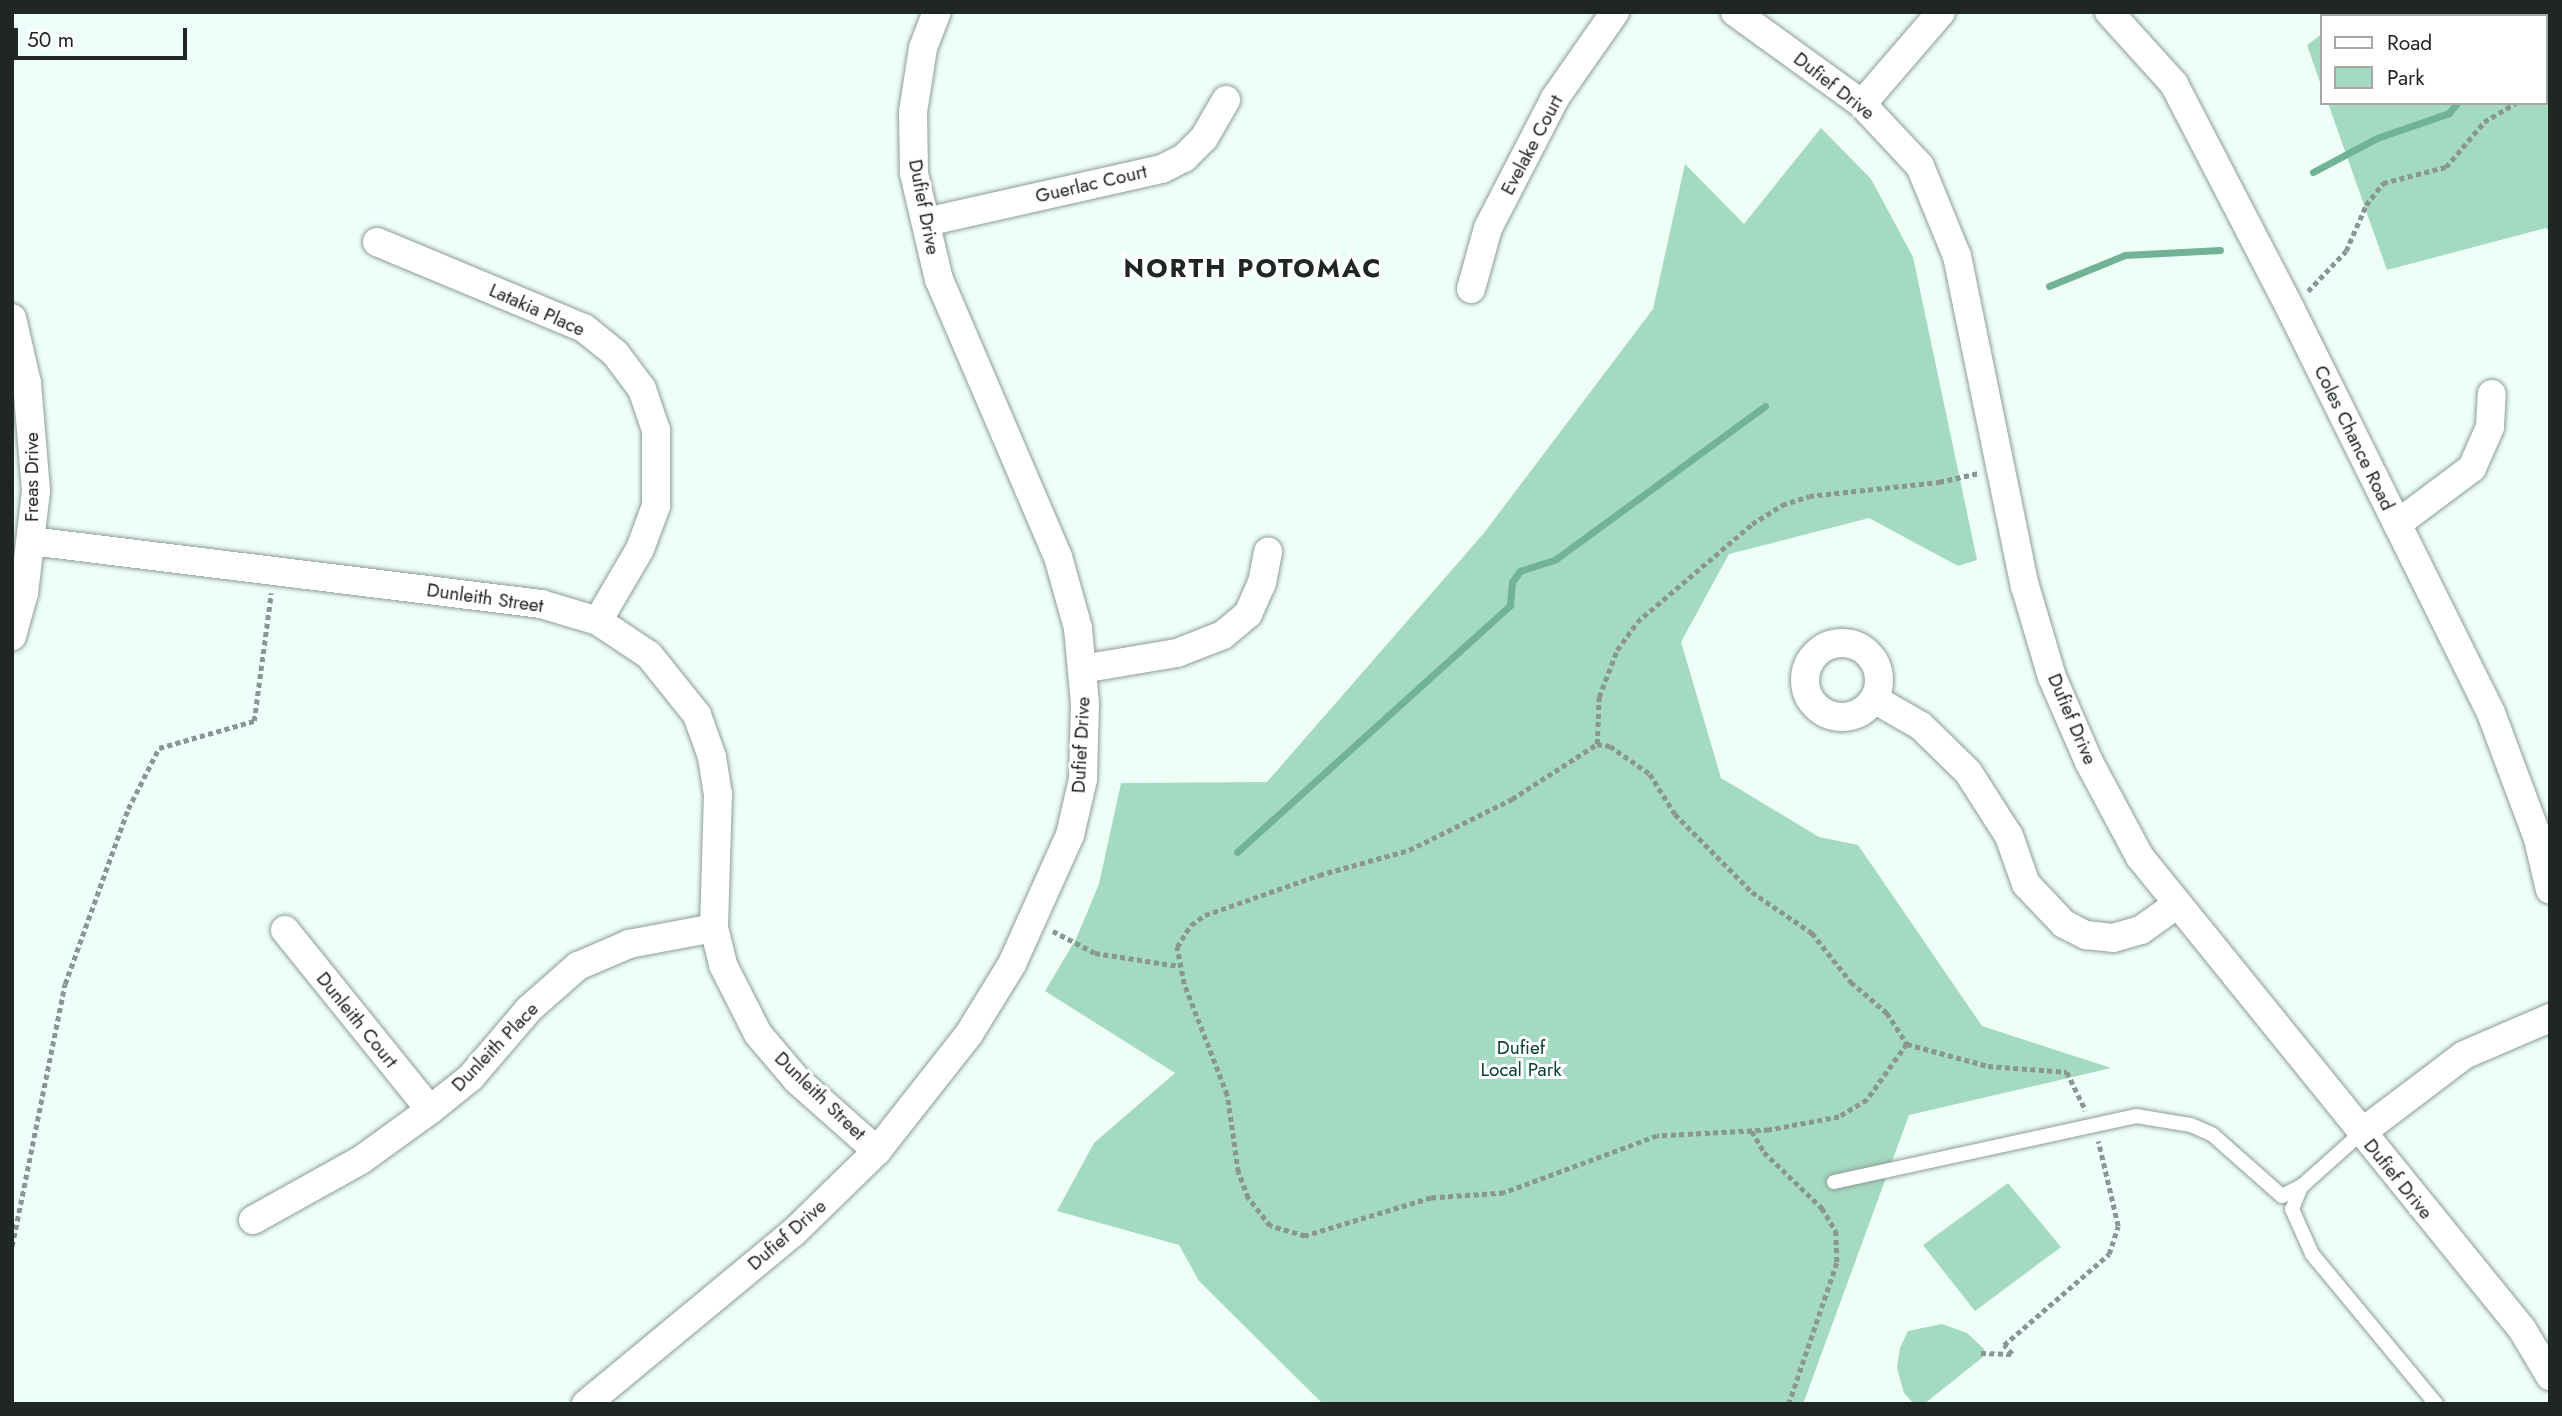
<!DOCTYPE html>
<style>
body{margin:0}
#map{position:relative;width:2562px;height:1416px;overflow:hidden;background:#eefff7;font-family:Jost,sans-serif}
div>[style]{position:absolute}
.green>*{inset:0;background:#a4d9c2}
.stream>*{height:7px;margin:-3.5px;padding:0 3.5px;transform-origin:3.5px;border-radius:3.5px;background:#72b398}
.path>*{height:4.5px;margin-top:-2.25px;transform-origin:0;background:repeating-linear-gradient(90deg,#8a9690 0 5px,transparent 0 8.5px)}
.roads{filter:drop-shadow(0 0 2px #8d9d96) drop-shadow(0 0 2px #8d9d96)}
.service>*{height:14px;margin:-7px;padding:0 7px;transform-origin:7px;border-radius:7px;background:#fff}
.minor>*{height:28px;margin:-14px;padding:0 14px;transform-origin:14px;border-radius:14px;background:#fff}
.minor>.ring{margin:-14px;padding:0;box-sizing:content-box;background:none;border:28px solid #fff;border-radius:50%}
span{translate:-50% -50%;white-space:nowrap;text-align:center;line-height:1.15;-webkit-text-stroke:6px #fff;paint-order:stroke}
.street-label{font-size:19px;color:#202623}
.park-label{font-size:19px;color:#07412f}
.district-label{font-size:26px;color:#202623;font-weight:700;letter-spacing:2px}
.frame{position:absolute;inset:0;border:14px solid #202623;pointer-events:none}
.legend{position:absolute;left:2320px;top:14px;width:228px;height:91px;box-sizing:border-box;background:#fff;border:2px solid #a6a8a7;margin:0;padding:9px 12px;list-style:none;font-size:21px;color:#202623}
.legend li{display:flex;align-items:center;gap:14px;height:35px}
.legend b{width:35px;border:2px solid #a6a8a7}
.scale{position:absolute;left:14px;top:28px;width:173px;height:32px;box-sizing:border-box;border:4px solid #202623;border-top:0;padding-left:9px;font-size:21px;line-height:24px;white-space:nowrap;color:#202623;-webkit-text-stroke:5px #fff;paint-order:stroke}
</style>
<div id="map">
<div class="green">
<i style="clip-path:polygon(2354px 12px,2550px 12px,2550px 232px,2546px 228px,2387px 270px,2328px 103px,2546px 103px,2546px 16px,2349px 16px)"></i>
<i style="clip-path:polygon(2322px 34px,2322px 88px,2307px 45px)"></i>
<i style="clip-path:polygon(1821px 128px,1871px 179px,1913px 257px,1977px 560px,1958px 566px,1869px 518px,1729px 554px,1681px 642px,1721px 778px,1819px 837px,1858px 845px,1982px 1026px,2111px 1068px,1909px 1115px,1803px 1404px,1323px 1404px,1199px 1281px,1179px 1245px,1057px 1211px,1094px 1143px,1175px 1073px,1045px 991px,1076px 939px,1099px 884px,1121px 783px,1267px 782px,1484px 533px,1653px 309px,1685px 164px,1744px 224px)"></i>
<i style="clip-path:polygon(2008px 1183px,2061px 1247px,1975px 1311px,1923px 1245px)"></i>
<i style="clip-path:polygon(1942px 1324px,1967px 1333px,1984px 1349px,1983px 1357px,1924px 1404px,1914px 1404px,1904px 1393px,1897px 1368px,1900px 1348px,1908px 1331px)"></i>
</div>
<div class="stream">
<i style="left:2546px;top:50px;width:4px;rotate:-14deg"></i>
<i style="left:2313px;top:172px;width:72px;rotate:-28deg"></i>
<i style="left:2377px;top:138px;width:76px;rotate:-19.1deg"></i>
<i style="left:2449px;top:113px;width:13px;rotate:-51deg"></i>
<i style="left:2049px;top:286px;width:82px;rotate:-22.2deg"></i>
<i style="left:2125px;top:255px;width:95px;rotate:-3deg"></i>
<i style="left:1237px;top:852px;width:368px;rotate:-42.1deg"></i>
<i style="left:1510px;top:605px;width:23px;rotate:-85deg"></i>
<i style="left:1512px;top:582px;width:14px;rotate:-54deg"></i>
<i style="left:1520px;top:571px;width:38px;rotate:-18deg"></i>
<i style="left:1556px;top:559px;width:259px;rotate:-36.2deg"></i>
</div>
<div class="path">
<i style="left:2521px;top:16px;width:5px;rotate:-53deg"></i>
<i style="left:2546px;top:96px;width:4px;rotate:-14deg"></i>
<i style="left:2308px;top:291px;width:55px;rotate:-46.5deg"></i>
<i style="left:2346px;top:251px;width:50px;rotate:-66.5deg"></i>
<i style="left:2366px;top:205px;width:28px;rotate:-52deg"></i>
<i style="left:2383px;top:183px;width:65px;rotate:-14.3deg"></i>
<i style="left:2446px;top:167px;width:59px;rotate:-49.8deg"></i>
<i style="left:2484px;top:122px;width:37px;rotate:-31deg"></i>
<i style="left:1597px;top:744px;width:47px;rotate:-87.6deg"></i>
<i style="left:1599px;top:697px;width:50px;rotate:-69deg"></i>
<i style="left:1617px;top:650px;width:34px;rotate:-54deg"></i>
<i style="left:1637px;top:622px;width:151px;rotate:-40.4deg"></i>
<i style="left:1752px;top:524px;width:36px;rotate:-32deg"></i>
<i style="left:1782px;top:505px;width:28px;rotate:-18deg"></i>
<i style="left:1809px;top:496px;width:131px;rotate:-6.1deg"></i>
<i style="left:1939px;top:482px;width:41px;rotate:-12.7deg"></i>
<i style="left:1053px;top:931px;width:47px;rotate:27.6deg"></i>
<i style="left:1095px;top:953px;width:85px;rotate:8.8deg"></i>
<i style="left:1907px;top:1044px;width:69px;rotate:125.5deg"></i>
<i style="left:1867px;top:1100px;width:33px;rotate:149deg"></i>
<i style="left:1839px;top:1117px;width:71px;rotate:169.5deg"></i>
<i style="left:1769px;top:1130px;width:112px;rotate:176.9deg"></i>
<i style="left:1657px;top:1136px;width:163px;rotate:159.6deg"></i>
<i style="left:1504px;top:1193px;width:73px;rotate:176.1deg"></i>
<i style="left:1431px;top:1198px;width:132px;rotate:163.2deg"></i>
<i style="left:1305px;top:1236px;width:36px;rotate:-164deg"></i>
<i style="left:1270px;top:1226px;width:36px;rotate:-128deg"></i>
<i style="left:1248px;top:1198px;width:28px;rotate:-111deg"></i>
<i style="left:1238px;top:1172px;width:78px;rotate:-98.1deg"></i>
<i style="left:1227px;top:1095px;width:119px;rotate:-111.2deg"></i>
<i style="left:1184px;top:984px;width:38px;rotate:-101deg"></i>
<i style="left:1177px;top:947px;width:26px;rotate:-58deg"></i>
<i style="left:1191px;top:925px;width:17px;rotate:-36deg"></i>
<i style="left:1205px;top:915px;width:121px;rotate:-19.3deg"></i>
<i style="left:1319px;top:875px;width:93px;rotate:-15.5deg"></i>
<i style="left:1409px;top:850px;width:115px;rotate:-26.3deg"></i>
<i style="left:1512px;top:799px;width:101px;rotate:-32.9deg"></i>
<i style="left:1597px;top:744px;width:13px;rotate:9deg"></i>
<i style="left:1610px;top:746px;width:49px;rotate:35deg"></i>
<i style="left:1650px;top:774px;width:47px;rotate:58deg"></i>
<i style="left:1675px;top:814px;width:110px;rotate:45.4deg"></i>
<i style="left:1752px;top:892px;width:73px;rotate:34.3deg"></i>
<i style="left:1812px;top:933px;width:63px;rotate:51.5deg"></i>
<i style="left:1851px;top:982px;width:48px;rotate:40.7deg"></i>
<i style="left:1887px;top:1013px;width:37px;rotate:57deg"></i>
<i style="left:1907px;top:1044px;width:84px;rotate:15.2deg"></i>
<i style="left:1988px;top:1066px;width:79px;rotate:4.3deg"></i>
<i style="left:2067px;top:1072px;width:43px;rotate:64deg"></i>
<i style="left:1752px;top:1131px;width:24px;rotate:60deg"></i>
<i style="left:1764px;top:1152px;width:81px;rotate:44deg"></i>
<i style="left:1822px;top:1208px;width:27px;rotate:59deg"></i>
<i style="left:1836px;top:1231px;width:32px;rotate:88deg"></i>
<i style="left:1837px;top:1263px;width:149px;rotate:108.8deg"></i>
<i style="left:12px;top:1246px;width:267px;rotate:-78.6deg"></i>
<i style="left:65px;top:984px;width:186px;rotate:-70.2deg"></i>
<i style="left:128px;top:809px;width:68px;rotate:-63.1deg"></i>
<i style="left:159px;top:748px;width:99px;rotate:-15.9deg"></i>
<i style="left:254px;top:721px;width:129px;rotate:-82.4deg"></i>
<i style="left:1981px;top:1353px;width:31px;rotate:2deg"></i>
<i style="left:2012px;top:1354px;width:12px;rotate:-132deg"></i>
<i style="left:2004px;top:1345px;width:139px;rotate:-40.9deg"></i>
<i style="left:2109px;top:1254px;width:29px;rotate:-72deg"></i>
<i style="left:2118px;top:1226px;width:87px;rotate:-103.2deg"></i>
</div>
<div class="roads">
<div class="service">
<i style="left:1834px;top:1182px;width:309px;rotate:-12.3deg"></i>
<i style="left:2136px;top:1116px;width:56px;rotate:9.3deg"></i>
<i style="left:2191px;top:1125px;width:24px;rotate:24deg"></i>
<i style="left:2213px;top:1135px;width:92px;rotate:41.5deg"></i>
<i style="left:2282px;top:1196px;width:22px;rotate:-27deg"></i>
<i style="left:2302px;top:1186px;width:79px;rotate:-41.9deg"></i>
<i style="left:2301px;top:1187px;width:24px;rotate:112deg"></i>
<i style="left:2292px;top:1209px;width:49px;rotate:66deg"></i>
<i style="left:2312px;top:1254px;width:195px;rotate:50.4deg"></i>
</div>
<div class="minor">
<i style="left:1735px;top:12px;width:157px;rotate:35.9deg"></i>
<i style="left:1862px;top:104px;width:85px;rotate:46.9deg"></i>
<i style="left:1920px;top:166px;width:97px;rotate:67.7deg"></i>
<i style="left:1957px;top:256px;width:337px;rotate:78.4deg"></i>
<i style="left:2025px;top:586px;width:95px;rotate:73.5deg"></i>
<i style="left:2052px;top:677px;width:93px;rotate:66.5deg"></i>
<i style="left:2089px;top:762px;width:108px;rotate:61.8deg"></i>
<i style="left:2140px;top:857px;width:607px;rotate:51.02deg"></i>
<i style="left:2522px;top:1329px;width:55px;rotate:59.2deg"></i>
<i style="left:2109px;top:12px;width:97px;rotate:47.9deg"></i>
<i style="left:2174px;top:84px;width:254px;rotate:62.6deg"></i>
<i style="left:2291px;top:310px;width:450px;rotate:63.6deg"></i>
<i style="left:2491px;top:713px;width:134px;rotate:69.5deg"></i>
<i style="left:2538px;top:839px;width:52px;rotate:76.8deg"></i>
<i style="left:1862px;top:104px;width:121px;rotate:-49.3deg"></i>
<i style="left:926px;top:222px;width:242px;rotate:-12.7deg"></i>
<i style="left:1162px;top:169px;width:25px;rotate:-27deg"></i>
<i style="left:1184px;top:158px;width:28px;rotate:-45deg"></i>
<i style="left:1204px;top:138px;width:44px;rotate:-59.9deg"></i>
<i style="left:377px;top:242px;width:224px;rotate:22.6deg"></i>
<i style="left:584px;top:328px;width:40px;rotate:39deg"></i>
<i style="left:615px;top:353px;width:45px;rotate:53.1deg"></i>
<i style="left:642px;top:389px;width:43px;rotate:71.1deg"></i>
<i style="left:656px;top:430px;width:76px;rotate:90deg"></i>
<i style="left:656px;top:506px;width:46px;rotate:110.4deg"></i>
<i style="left:640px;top:549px;width:83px;rotate:120.3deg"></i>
<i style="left:1471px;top:289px;width:63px;rotate:-74.4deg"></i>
<i style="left:1488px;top:228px;width:146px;rotate:-62.7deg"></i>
<i style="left:1555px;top:98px;width:105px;rotate:-55.1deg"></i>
<i style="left:12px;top:318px;width:67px;rotate:77deg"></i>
<i style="left:27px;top:383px;width:108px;rotate:85.2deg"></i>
<i style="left:36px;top:491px;width:103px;rotate:96.7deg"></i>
<i style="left:24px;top:593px;width:45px;rotate:105.6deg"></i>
<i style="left:2397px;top:524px;width:94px;rotate:-36.7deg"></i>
<i style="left:2472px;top:468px;width:45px;rotate:-66.3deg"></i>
<i style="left:2490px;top:427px;width:33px;rotate:-87deg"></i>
<i style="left:31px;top:541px;width:514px;rotate:7.04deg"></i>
<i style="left:541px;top:604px;width:59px;rotate:16.6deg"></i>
<i style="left:598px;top:621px;width:61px;rotate:33.7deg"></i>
<i style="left:649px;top:655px;width:77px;rotate:51.3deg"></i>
<i style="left:697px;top:715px;width:45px;rotate:70.3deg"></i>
<i style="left:712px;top:757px;width:36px;rotate:81deg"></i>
<i style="left:718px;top:793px;width:135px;rotate:91.7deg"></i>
<i style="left:714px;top:928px;width:38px;rotate:76deg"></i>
<i style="left:723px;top:965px;width:77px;rotate:63.1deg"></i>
<i style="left:758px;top:1034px;width:60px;rotate:49.7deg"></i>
<i style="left:797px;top:1080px;width:107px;rotate:41.6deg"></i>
<i class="ring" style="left:1805px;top:643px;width:46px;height:46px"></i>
<i style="left:1082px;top:669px;width:96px;rotate:-9.6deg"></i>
<i style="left:1177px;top:653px;width:49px;rotate:-21.4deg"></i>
<i style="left:1223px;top:635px;width:33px;rotate:-40deg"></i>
<i style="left:1248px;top:614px;width:34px;rotate:-66deg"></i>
<i style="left:1262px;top:583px;width:32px;rotate:-79deg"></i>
<i style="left:1874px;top:699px;width:54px;rotate:29.9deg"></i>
<i style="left:1921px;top:726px;width:66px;rotate:44.4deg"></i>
<i style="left:1968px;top:772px;width:76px;rotate:57.4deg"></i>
<i style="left:2009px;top:836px;width:51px;rotate:70.5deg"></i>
<i style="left:2026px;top:884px;width:55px;rotate:46.5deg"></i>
<i style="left:2064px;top:924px;width:25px;rotate:27deg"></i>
<i style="left:2086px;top:935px;width:27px;rotate:6deg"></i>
<i style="left:2113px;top:938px;width:29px;rotate:-16deg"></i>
<i style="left:2141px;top:930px;width:43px;rotate:-35.5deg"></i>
<i style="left:285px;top:930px;width:231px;rotate:51.1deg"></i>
<i style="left:2361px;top:1133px;width:129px;rotate:-37.1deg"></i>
<i style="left:2464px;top:1055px;width:94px;rotate:-23.3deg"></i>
<i style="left:253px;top:1220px;width:124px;rotate:-29.1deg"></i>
<i style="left:361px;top:1160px;width:85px;rotate:-35.9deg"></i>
<i style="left:430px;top:1110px;width:53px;rotate:-38.8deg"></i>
<i style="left:471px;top:1077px;width:89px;rotate:-49.5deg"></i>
<i style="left:529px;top:1009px;width:65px;rotate:-41.3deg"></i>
<i style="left:578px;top:966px;width:56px;rotate:-23.3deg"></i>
<i style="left:629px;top:944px;width:86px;rotate:-10.7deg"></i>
<i style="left:586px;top:1404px;width:268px;rotate:-39.6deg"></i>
<i style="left:793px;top:1233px;width:117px;rotate:-44.3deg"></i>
<i style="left:877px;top:1151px;width:149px;rotate:-51.8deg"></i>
<i style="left:969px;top:1034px;width:82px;rotate:-58.4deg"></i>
<i style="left:1012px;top:964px;width:141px;rotate:-65.8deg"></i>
<i style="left:1070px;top:835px;width:57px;rotate:-76.9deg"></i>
<i style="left:1083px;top:779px;width:75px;rotate:-88.5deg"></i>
<i style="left:1085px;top:704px;width:76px;rotate:-95.3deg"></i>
<i style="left:1078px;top:628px;width:74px;rotate:-105.7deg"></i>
<i style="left:1058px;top:557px;width:301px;rotate:-113.2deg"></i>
<i style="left:939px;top:280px;width:110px;rotate:-103.2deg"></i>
<i style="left:914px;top:173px;width:61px;rotate:-90.9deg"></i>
<i style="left:913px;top:112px;width:65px;rotate:-81.1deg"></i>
<i style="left:923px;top:48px;width:39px;rotate:-69deg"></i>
</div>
</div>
<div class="street-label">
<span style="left:1834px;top:86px;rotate:38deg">Dufief Drive</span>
<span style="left:1532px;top:145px;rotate:-62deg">Evelake Court</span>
<span style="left:1091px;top:184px;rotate:-13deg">Guerlac Court</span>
<span style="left:924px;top:207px;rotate:79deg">Dufief Drive</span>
<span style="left:537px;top:310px;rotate:24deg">Latakia Place</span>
<span style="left:2354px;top:438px;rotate:64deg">Coles Chance Road</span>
<span style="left:32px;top:477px;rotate:-90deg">Freas Drive</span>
<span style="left:485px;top:598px;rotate:8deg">Dunleith Street</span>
<span style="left:2072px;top:719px;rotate:67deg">Dufief Drive</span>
<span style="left:1081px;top:745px;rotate:-87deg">Dufief Drive</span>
<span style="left:357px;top:1020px;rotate:51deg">Dunleith Court</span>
<span style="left:495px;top:1047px;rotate:-46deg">Dunleith Place</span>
<span style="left:820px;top:1096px;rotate:44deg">Dunleith Street</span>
<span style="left:2398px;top:1179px;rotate:51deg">Dufief Drive</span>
<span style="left:787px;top:1235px;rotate:-41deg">Dufief Drive</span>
</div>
<div class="park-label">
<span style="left:1521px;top:1059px">Dufief<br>Local Park</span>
</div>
<div class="district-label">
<span style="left:1253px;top:269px">NORTH POTOMAC</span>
</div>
<div class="frame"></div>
<ul class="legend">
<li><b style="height:9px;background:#fff"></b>Road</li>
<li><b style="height:19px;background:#a4d9c2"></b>Park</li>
</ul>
<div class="scale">50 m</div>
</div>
